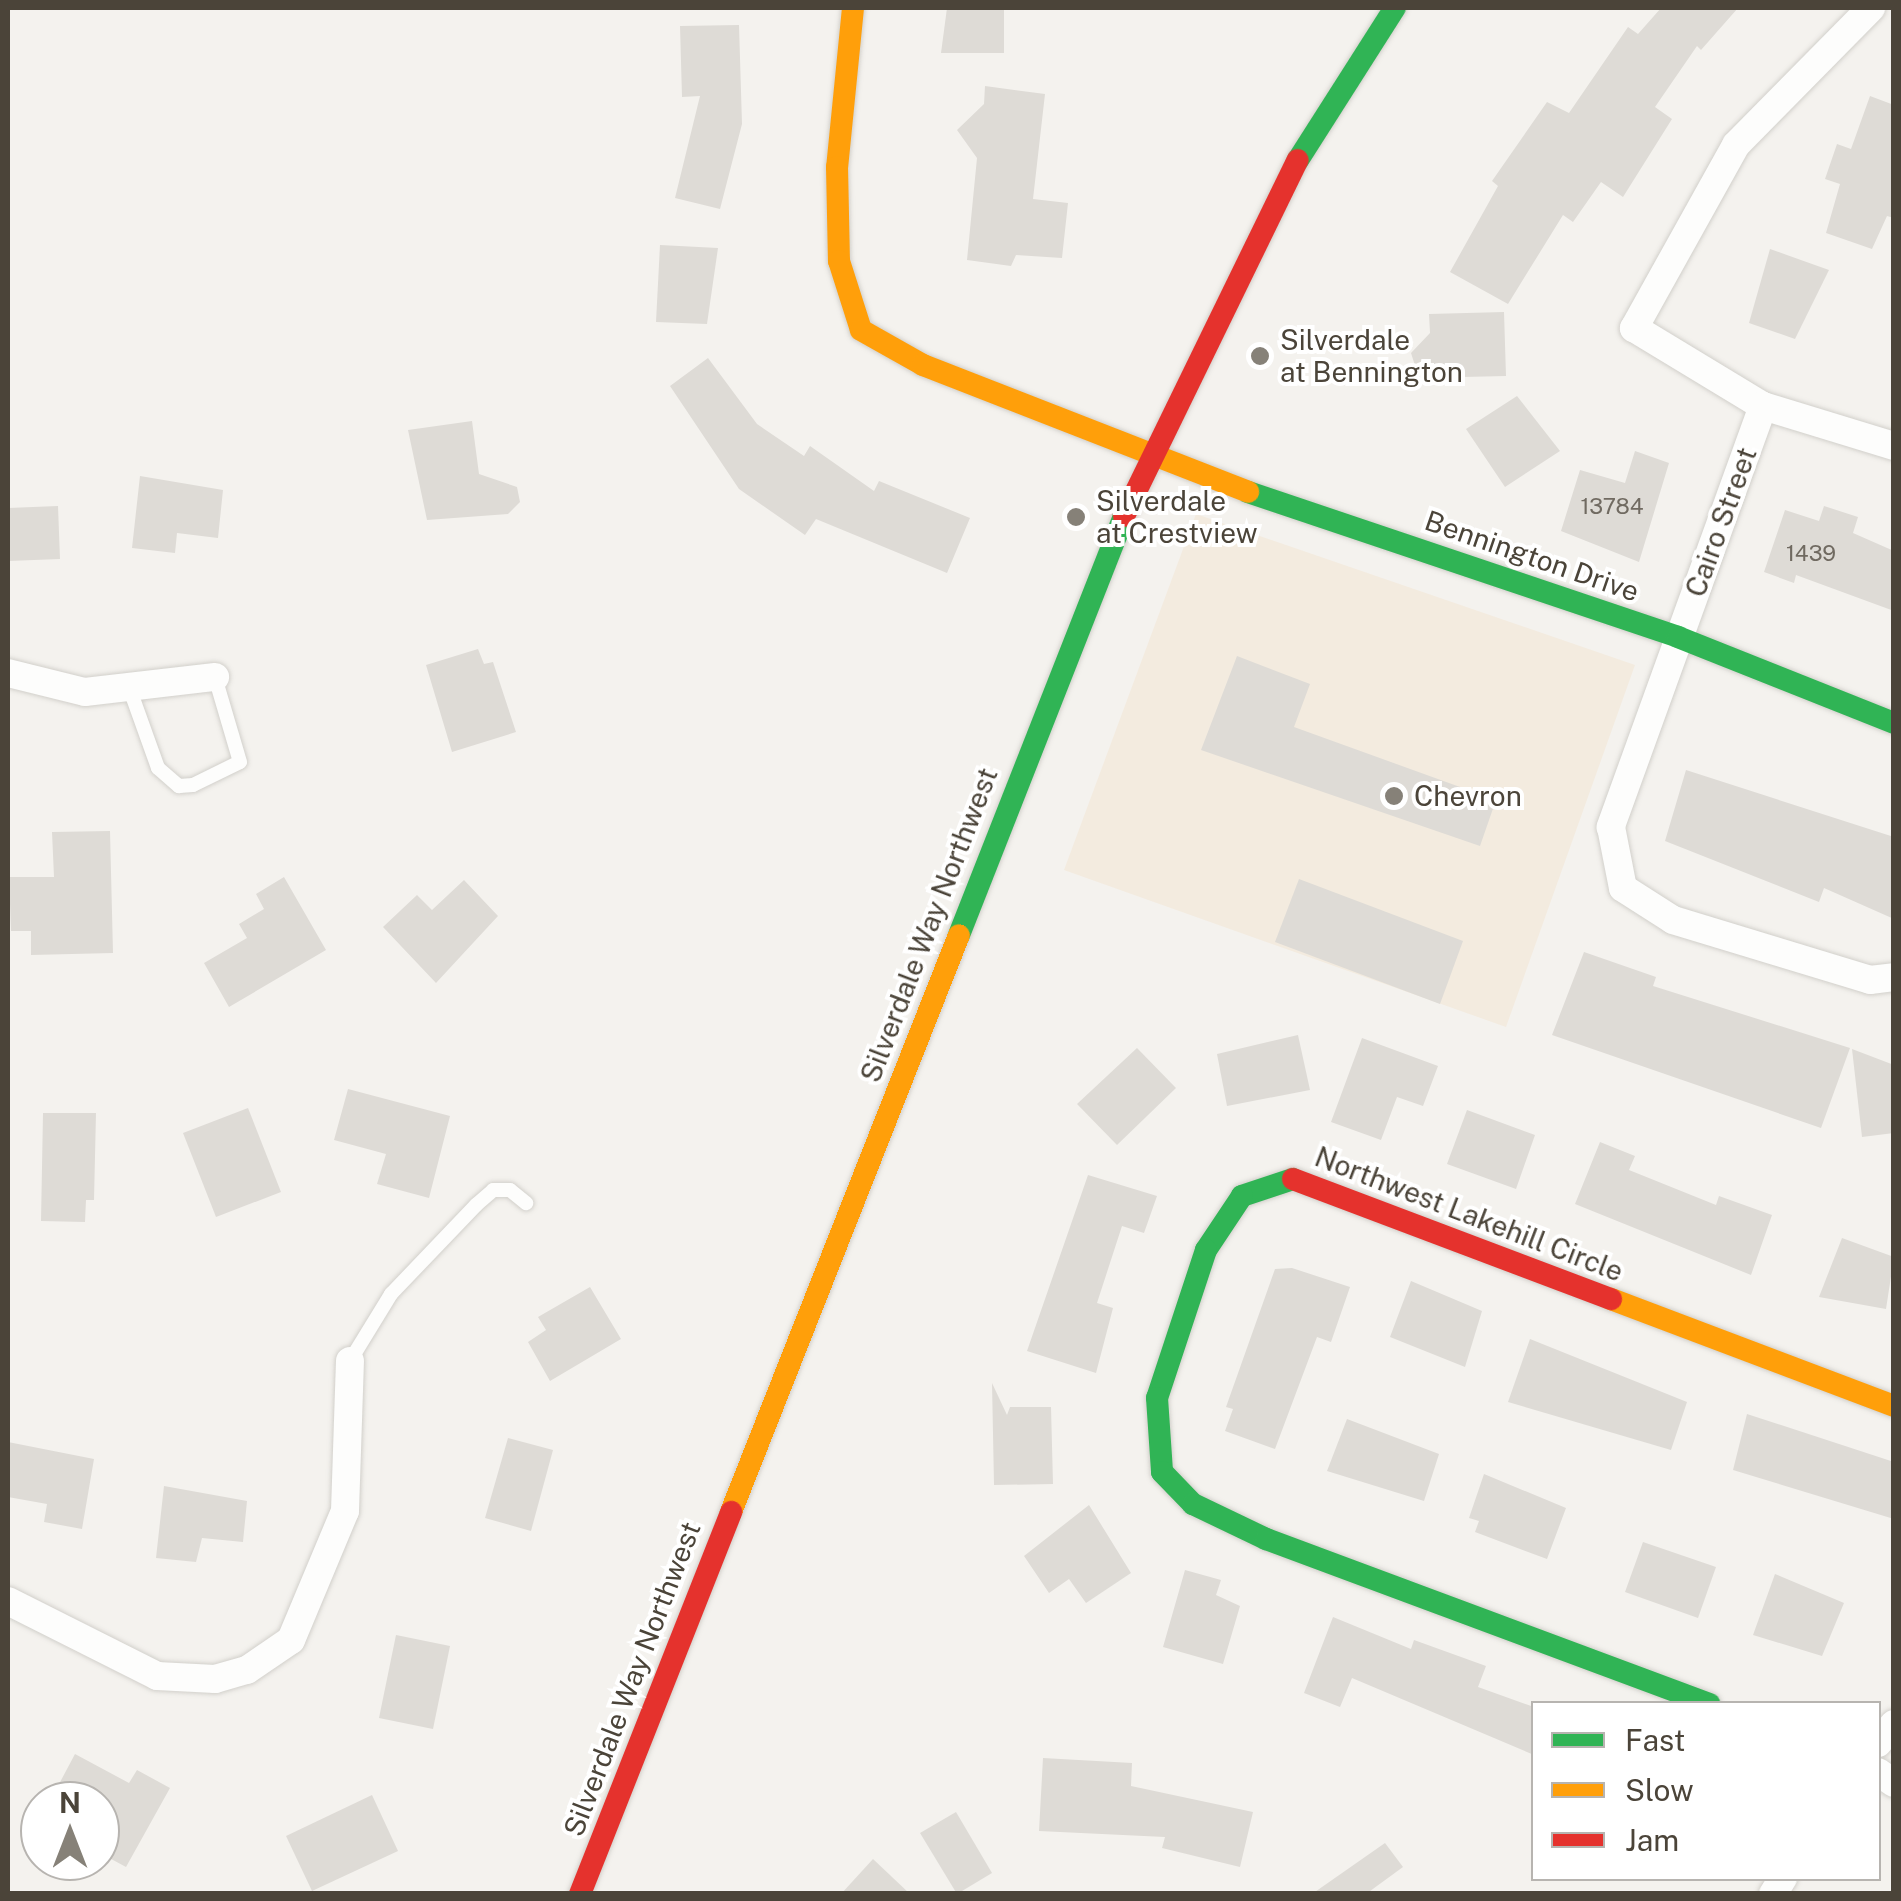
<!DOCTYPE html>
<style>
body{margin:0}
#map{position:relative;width:1901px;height:1901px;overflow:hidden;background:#f4f2ee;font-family:"Public Sans",sans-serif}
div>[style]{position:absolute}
.commercial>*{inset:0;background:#f3ebdf}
.building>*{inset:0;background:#dedbd6}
.roads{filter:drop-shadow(0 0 2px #d2d0cb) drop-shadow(0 0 2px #d2d0cb)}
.lane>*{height:14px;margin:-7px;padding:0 7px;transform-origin:7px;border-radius:7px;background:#fdfdfc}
.street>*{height:28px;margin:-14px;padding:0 14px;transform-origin:14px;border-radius:14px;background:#fdfdfc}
.fast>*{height:22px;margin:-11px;padding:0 11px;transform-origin:11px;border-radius:11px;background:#30b455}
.slow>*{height:22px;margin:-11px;padding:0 11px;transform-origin:11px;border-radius:11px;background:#ff9f0a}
.jam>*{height:22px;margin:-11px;padding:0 11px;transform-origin:11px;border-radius:11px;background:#e5322d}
.dots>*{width:28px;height:28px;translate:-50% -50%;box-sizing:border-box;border:5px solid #fff;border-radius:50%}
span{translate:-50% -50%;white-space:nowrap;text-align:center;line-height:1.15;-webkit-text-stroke:8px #fff;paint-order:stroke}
.number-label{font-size:22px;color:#706a61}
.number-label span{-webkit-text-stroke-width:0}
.poi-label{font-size:28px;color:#4b4439}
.left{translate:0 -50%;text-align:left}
.street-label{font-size:28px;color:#4b4439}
.frame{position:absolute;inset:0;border:10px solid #4b4439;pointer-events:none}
.legend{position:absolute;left:1531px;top:1701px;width:350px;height:180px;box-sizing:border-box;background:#fff;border:2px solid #b7b4b0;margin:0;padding:12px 18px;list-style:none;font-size:30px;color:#4b4439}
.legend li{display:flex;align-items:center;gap:20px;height:50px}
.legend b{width:50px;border:2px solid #b7b4b0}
.north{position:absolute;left:20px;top:1781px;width:100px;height:100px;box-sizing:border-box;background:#fff;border:2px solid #b7b4b0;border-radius:50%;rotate:0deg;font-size:28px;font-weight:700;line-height:40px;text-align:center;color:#4b4439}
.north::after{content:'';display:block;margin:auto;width:35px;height:45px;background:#868178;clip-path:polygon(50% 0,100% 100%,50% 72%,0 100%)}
</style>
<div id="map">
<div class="commercial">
<i style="clip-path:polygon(1196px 514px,1635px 665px,1506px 1027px,1064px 870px)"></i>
</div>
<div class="building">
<i style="clip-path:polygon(947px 8px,1004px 8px,1004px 53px,941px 53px)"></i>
<i style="clip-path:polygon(1661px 8px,1738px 8px,1701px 50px,1697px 46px,1655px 107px,1672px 119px,1623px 197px,1601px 182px,1573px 222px,1563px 215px,1508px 304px,1450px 272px,1498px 186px,1492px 181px,1547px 102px,1569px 113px,1628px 27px,1638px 34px)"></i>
<i style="clip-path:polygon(739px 25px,742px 124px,720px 209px,675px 198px,700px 96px,682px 97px,680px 26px)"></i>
<i style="clip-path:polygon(985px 86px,1045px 94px,1033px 199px,1068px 203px,1062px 258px,1016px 255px,1011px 266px,967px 260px,977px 158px,957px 130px,984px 104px)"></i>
<i style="clip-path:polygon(1870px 96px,1894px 105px,1894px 218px,1887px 216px,1872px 249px,1826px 233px,1840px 184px,1825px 179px,1837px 144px,1851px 149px)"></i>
<i style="clip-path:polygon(660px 245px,718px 248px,707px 324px,656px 322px)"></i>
<i style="clip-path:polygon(1770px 249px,1829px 270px,1795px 339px,1749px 323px)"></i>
<i style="clip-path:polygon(1504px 312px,1506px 376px,1419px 378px,1411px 353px,1430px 333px,1429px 314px)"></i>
<i style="clip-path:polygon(708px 358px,757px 424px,804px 456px,810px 446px,874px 491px,879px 481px,970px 518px,947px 573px,816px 519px,805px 535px,739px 489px,670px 386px)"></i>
<i style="clip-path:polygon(1517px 396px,1560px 451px,1505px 487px,1466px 429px)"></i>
<i style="clip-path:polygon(472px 421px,479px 474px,517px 487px,520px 502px,508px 514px,427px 520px,408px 430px)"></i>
<i style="clip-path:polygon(1635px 451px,1669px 463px,1639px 562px,1561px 531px,1580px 470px,1625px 483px)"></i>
<i style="clip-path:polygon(140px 476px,223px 490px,218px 538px,177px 533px,175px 553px,132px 548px)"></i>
<i style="clip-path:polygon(58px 506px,60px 559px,8px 561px,8px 508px)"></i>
<i style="clip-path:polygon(1824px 506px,1858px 517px,1853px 533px,1894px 551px,1894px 611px,1796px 575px,1794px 583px,1764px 572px,1785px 510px,1819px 521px)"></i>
<i style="clip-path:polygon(478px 649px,484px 664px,493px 662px,516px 732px,452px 752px,426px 665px)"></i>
<i style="clip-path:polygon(1237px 656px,1310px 684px,1294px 727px,1496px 800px,1480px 846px,1201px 750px)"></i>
<i style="clip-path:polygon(1686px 770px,1894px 837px,1894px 919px,1824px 888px,1819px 902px,1665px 841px)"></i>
<i style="clip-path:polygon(110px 831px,113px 953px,31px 955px,31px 931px,11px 931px,9px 877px,54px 877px,52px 832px)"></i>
<i style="clip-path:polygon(284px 877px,326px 950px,229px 1007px,204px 963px,247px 938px,239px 924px,264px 909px,256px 894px)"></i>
<i style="clip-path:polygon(1299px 879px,1463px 941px,1440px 1004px,1275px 942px)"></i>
<i style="clip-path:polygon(464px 880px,498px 916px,436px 983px,383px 927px,417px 895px,432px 910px)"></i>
<i style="clip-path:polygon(1584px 952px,1656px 977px,1653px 986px,1850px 1048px,1821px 1128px,1552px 1035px)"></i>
<i style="clip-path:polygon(1298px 1035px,1310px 1090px,1227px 1106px,1217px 1054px)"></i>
<i style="clip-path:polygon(1362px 1038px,1438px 1066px,1423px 1106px,1397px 1097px,1381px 1140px,1331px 1122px)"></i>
<i style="clip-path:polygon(1137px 1048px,1176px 1088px,1117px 1145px,1077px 1104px)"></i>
<i style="clip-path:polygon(1852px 1049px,1894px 1065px,1894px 1133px,1862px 1137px)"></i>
<i style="clip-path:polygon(348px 1089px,450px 1116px,429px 1198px,377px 1184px,386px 1154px,334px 1140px)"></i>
<i style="clip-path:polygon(248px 1108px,281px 1192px,216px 1217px,183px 1133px)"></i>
<i style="clip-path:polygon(1467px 1110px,1535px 1135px,1516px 1189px,1447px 1164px)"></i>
<i style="clip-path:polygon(43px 1113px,96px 1113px,94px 1200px,86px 1200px,85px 1222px,41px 1221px)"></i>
<i style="clip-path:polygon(1600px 1142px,1635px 1156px,1629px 1170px,1716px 1205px,1719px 1196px,1772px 1215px,1751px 1275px,1575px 1204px)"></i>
<i style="clip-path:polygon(1088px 1175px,1157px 1196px,1144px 1233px,1122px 1226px,1097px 1303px,1113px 1308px,1096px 1373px,1027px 1351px)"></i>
<i style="clip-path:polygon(1842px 1238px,1894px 1257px,1886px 1309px,1819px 1297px)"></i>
<i style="clip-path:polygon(1292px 1268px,1350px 1287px,1331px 1342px,1317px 1337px,1275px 1449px,1225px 1431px,1233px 1409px,1226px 1407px,1275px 1269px)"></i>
<i style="clip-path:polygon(1411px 1281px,1482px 1311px,1465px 1367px,1390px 1337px)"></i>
<i style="clip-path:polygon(590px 1287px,621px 1339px,550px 1381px,528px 1342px,546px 1330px,538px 1317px)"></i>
<i style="clip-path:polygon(1530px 1339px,1687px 1402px,1671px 1450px,1508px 1402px)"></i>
<i style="clip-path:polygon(992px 1383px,1007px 1415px,1010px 1407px,1051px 1407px,1053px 1484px,994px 1485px)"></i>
<i style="clip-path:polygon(1747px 1414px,1894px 1462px,1894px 1519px,1733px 1470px)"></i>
<i style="clip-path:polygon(1347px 1419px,1439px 1454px,1424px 1501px,1327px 1471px)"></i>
<i style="clip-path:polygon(508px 1438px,553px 1450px,531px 1531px,485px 1518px)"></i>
<i style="clip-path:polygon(8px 1442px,94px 1459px,82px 1529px,44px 1522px,47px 1504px,8px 1497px)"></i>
<i style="clip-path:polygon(1484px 1474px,1566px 1508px,1547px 1559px,1475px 1532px,1479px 1521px,1469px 1518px)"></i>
<i style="clip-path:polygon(164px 1486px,247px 1501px,243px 1542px,202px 1538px,196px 1562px,156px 1558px)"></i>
<i style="clip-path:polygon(1089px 1505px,1131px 1573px,1086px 1603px,1069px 1579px,1049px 1593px,1024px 1556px)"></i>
<i style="clip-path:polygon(1643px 1542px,1716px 1567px,1698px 1618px,1625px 1592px)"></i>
<i style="clip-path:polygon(1185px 1570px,1221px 1580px,1216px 1595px,1240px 1606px,1223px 1664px,1163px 1647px)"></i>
<i style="clip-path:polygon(1775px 1574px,1844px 1603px,1822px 1656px,1753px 1635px)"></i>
<i style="clip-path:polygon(1333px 1617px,1411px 1649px,1414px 1640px,1486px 1666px,1478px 1687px,1534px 1707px,1534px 1755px,1352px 1678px,1340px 1707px,1304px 1693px)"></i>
<i style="clip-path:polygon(396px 1635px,450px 1646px,433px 1729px,379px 1718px)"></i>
<i style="clip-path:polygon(75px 1754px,129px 1783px,137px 1770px,170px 1788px,126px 1867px,100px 1853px,100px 1801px,50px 1801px)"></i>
<i style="clip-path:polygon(1043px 1758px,1132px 1763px,1131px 1786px,1253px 1812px,1240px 1867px,1162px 1848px,1165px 1837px,1039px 1831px)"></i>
<i style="clip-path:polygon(372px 1795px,398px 1851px,312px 1891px,286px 1836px)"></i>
<i style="clip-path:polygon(956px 1812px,992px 1873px,957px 1894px,920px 1833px)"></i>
<i style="clip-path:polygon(1385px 1843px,1403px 1867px,1366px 1894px,1312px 1894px)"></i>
<i style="clip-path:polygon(873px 1859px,910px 1894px,841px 1894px)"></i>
</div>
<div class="roads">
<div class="lane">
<i style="left:129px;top:687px;width:86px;rotate:70.3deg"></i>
<i style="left:158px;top:768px;width:28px;rotate:41deg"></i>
<i style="left:179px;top:786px;width:14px;rotate:-4deg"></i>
<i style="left:193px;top:785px;width:52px;rotate:-26.1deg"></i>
<i style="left:240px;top:762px;width:89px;rotate:-106.4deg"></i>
<i style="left:350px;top:1361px;width:79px;rotate:-58.5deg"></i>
<i style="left:391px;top:1294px;width:123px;rotate:-46.3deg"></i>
<i style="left:476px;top:1205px;width:23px;rotate:-41deg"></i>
<i style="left:493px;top:1190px;width:17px"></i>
<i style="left:510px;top:1190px;width:21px;rotate:39deg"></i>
</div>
<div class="street">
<i style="left:1871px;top:8px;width:192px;rotate:134.6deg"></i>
<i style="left:1736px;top:145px;width:210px;rotate:119.1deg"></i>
<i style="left:1634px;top:328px;width:151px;rotate:31.2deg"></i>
<i style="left:1763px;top:406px;width:137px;rotate:17deg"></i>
<i style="left:1763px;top:406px;width:448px;rotate:109.9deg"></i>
<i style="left:1611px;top:827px;width:62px;rotate:78.9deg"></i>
<i style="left:1623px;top:888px;width:59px;rotate:32.6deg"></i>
<i style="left:1673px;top:920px;width:206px;rotate:16.9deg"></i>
<i style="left:1870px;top:980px;width:24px;rotate:-7deg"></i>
<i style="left:8px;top:673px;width:79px;rotate:13.9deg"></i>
<i style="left:85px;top:692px;width:131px;rotate:-6.6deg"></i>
<i style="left:8px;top:1601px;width:167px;rotate:26.7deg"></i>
<i style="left:157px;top:1676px;width:58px;rotate:3deg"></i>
<i style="left:215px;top:1679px;width:33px;rotate:-16deg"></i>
<i style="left:247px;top:1670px;width:53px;rotate:-34.3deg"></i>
<i style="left:291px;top:1640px;width:140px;rotate:-67.3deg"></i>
<i style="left:345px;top:1511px;width:150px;rotate:-88.1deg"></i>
<i style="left:1878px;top:1743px;width:25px;rotate:-50deg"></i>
<i style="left:1878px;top:1772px;width:19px;rotate:35deg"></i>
<i style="left:1773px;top:1894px;width:19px;rotate:-58deg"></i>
</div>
<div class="fast">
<i style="left:1298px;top:160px;width:180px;rotate:-57.5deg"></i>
<i style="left:1248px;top:492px;width:454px;rotate:18.6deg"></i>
<i style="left:1678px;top:637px;width:232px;rotate:21.7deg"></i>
<i style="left:959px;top:935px;width:450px;rotate:-68.5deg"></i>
<i style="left:1293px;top:1179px;width:54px;rotate:161.6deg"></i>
<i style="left:1242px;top:1196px;width:65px;rotate:123.7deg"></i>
<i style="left:1206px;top:1250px;width:156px;rotate:108.3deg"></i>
<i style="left:1157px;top:1398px;width:74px;rotate:86.1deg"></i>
<i style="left:1162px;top:1472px;width:45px;rotate:45.9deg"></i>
<i style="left:1193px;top:1504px;width:81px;rotate:25.6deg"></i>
<i style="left:1266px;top:1539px;width:473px;rotate:20.4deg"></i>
</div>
<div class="slow">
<i style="left:853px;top:8px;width:160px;rotate:95.7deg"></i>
<i style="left:837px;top:167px;width:94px;rotate:88.8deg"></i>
<i style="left:839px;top:261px;width:72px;rotate:72.3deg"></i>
<i style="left:861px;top:330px;width:71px;rotate:29.4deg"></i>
<i style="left:923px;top:365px;width:349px;rotate:21.3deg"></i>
<i style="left:1611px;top:1299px;width:303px;rotate:20.7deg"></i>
<i style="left:731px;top:1512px;width:620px;rotate:-68.44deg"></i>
</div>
<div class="jam">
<i style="left:1124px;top:516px;width:396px;rotate:-64deg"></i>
<i style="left:1293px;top:1179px;width:340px;rotate:20.7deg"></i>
<i style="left:580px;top:1894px;width:411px;rotate:-68.4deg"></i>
</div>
</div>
<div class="dots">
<i style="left:1260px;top:356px;background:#868178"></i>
<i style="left:1076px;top:517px;background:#868178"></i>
<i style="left:1394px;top:796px;background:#868178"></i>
</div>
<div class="number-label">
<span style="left:1612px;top:507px">13784</span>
<span style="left:1811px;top:554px">1439</span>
</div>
<div class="poi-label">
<span class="left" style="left:1280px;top:356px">Silverdale<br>at Bennington</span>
<span class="left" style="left:1096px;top:517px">Silverdale<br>at Crestview</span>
<span class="left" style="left:1414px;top:796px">Chevron</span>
</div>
<div class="street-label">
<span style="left:1721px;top:522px;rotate:-70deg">Cairo Street</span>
<span style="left:1532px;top:556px;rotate:19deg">Bennington Drive</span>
<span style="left:929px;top:925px;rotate:-69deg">Silverdale Way Northwest</span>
<span style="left:1469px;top:1214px;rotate:21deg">Northwest Lakehill Circle</span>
<span style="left:632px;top:1679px;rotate:-69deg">Silverdale Way Northwest</span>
</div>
<div class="frame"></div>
<ul class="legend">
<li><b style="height:12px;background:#30b455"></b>Fast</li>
<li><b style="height:12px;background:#ff9f0a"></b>Slow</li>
<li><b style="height:12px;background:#e5322d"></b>Jam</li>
</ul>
<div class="north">N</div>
</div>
